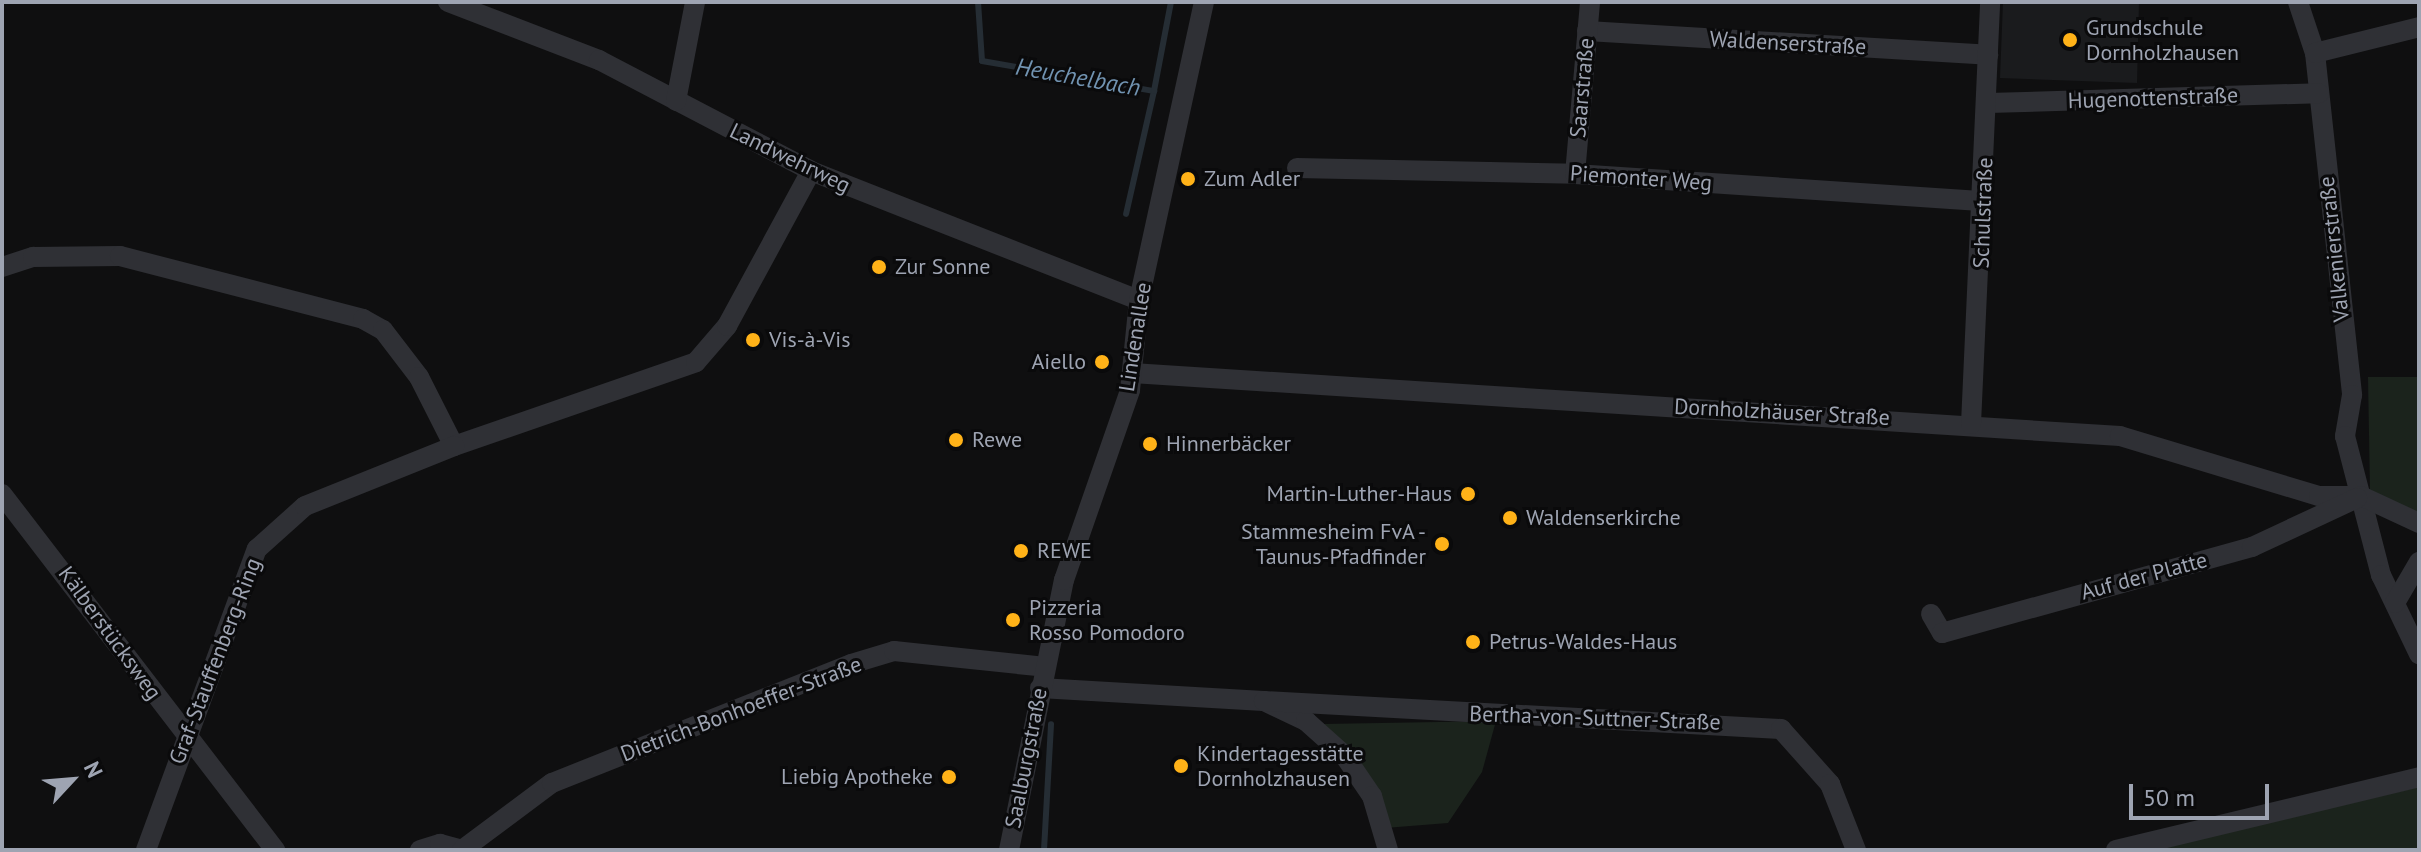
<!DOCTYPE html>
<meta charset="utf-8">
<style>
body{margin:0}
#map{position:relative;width:2421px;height:852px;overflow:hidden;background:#0f0f10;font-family:"PT Sans",sans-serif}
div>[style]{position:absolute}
.built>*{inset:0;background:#1a1b1d}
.green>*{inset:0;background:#1b231c}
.stream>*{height:6px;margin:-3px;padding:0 3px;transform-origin:3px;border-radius:3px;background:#252d34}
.minor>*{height:20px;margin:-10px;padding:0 10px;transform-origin:10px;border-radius:10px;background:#2f3035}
.dots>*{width:22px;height:22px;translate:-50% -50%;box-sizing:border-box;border:4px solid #0a0a0b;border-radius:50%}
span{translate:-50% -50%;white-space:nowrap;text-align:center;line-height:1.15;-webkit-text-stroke:6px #0a0a0b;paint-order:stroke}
.poi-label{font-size:22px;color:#9ea4b2}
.left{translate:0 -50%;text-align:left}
.right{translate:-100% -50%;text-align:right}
.street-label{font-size:22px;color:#9ea4b2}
.water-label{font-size:24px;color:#7193b1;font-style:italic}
.frame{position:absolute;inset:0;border:4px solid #9ea4b2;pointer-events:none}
.north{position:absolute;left:32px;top:740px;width:80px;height:80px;-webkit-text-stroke:6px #0a0a0b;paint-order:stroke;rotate:64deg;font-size:22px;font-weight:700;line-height:32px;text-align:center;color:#9ea4b2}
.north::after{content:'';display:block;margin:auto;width:28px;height:36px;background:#9ea4b2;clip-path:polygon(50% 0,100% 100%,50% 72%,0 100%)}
.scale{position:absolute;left:2129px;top:784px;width:140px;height:36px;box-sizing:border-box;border:4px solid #9ea4b2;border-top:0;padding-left:10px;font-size:24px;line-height:28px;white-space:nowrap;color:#9ea4b2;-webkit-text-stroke:6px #0a0a0b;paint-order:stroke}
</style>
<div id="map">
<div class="built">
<i style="clip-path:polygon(2003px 2px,2139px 2px,2137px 83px,2000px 78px)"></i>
</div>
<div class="green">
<i style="clip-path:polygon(2368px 377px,2419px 377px,2419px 513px,2370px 491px)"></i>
<i style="clip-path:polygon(1496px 721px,1482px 772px,1448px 823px,1385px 828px,1323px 724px)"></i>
<i style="clip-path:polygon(2419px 787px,2419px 850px,2151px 850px)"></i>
</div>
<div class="stream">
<i style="left:978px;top:2px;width:59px;rotate:86.1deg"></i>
<i style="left:982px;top:61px;width:175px;rotate:9.9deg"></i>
<i style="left:1154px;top:91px;width:126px;rotate:102.8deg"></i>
<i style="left:1154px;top:91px;width:91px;rotate:-79.2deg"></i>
<i style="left:1044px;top:850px;width:126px;rotate:-86.8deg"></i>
</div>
<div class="minor">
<i style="left:448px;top:2px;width:162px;rotate:21deg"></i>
<i style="left:599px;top:60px;width:239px;rotate:27.6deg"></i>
<i style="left:811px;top:171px;width:352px;rotate:21.5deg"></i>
<i style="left:2298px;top:2px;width:54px;rotate:71.6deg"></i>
<i style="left:2315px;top:53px;width:344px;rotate:83.8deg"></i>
<i style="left:2352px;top:395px;width:42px;rotate:99.7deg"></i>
<i style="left:2345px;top:436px;width:144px;rotate:75.5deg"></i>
<i style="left:2381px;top:575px;width:88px;rotate:64.3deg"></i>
<i style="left:1587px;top:31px;width:402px;rotate:3.4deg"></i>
<i style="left:2315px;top:53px;width:107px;rotate:-14deg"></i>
<i style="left:676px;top:101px;width:101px;rotate:-79.1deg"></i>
<i style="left:1988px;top:103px;width:331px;rotate:-1.7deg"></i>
<i style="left:1297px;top:168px;width:278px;rotate:1.2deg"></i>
<i style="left:1575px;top:174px;width:410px;rotate:3.8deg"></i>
<i style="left:1575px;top:174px;width:173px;rotate:-85deg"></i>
<i style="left:2px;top:267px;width:33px;rotate:-18deg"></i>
<i style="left:33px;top:257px;width:87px;rotate:-0.7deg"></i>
<i style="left:120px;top:256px;width:251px;rotate:14.5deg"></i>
<i style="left:363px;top:319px;width:23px;rotate:29deg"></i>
<i style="left:383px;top:330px;width:59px;rotate:52.5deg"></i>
<i style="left:419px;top:377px;width:77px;rotate:63.1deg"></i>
<i style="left:454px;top:446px;width:256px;rotate:-19.1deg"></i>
<i style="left:696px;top:362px;width:48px;rotate:-49.3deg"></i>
<i style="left:727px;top:326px;width:176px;rotate:-61.5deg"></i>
<i style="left:1132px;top:373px;width:990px;rotate:3.65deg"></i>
<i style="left:2120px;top:436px;width:208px;rotate:16.8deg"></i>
<i style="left:2319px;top:496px;width:42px"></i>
<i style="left:2361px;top:496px;width:64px;rotate:25deg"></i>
<i style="left:1971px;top:424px;width:422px;rotate:-87.4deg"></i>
<i style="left:2px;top:494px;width:449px;rotate:52.5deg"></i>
<i style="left:2395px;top:603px;width:48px;rotate:-59.7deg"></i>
<i style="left:1931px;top:614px;width:22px;rotate:60deg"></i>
<i style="left:1942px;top:633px;width:322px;rotate:-15.5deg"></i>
<i style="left:2252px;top:547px;width:116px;rotate:-25deg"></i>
<i style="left:1040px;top:688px;width:224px;rotate:3.3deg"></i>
<i style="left:1264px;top:701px;width:47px;rotate:25.5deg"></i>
<i style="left:1306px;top:721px;width:51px;rotate:41.8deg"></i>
<i style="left:1344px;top:755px;width:50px;rotate:55.7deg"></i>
<i style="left:1372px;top:796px;width:56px;rotate:73.5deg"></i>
<i style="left:1264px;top:701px;width:518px;rotate:3.1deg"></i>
<i style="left:1781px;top:729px;width:74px;rotate:48.3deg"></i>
<i style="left:1830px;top:784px;width:71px;rotate:68.5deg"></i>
<i style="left:146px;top:850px;width:321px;rotate:-69.8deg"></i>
<i style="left:257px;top:549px;width:64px;rotate:-41.9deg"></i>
<i style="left:305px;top:506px;width:161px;rotate:-21.9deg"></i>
<i style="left:420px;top:850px;width:21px;rotate:-17deg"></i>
<i style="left:440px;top:844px;width:23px;rotate:15deg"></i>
<i style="left:462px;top:850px;width:112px;rotate:-36.7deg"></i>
<i style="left:552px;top:783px;width:322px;rotate:-21.7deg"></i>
<i style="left:851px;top:664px;width:45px;rotate:-16.8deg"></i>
<i style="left:894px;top:651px;width:152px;rotate:6deg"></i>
<i style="left:1009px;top:850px;width:276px;rotate:-78.5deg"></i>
<i style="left:1064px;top:580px;width:201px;rotate:-70.8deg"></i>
<i style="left:1130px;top:390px;width:90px;rotate:-84.3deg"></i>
<i style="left:1139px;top:300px;width:305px;rotate:-77.7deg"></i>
<i style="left:2116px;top:850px;width:312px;rotate:-13.5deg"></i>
</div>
<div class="dots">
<i style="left:2070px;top:40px;background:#ffb218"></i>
<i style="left:1188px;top:179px;background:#ffb218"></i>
<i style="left:879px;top:267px;background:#ffb218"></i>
<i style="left:753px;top:340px;background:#ffb218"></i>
<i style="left:1102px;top:362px;background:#ffb218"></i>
<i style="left:956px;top:440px;background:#ffb218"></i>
<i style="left:1150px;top:444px;background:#ffb218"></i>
<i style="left:1468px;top:494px;background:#ffb218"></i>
<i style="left:1510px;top:518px;background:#ffb218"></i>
<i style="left:1442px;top:544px;background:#ffb218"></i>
<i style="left:1021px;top:551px;background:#ffb218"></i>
<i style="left:1013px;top:620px;background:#ffb218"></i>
<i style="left:1473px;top:642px;background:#ffb218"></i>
<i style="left:1181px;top:766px;background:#ffb218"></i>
<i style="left:949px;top:777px;background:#ffb218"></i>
</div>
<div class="poi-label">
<span class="left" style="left:2086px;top:40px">Grundschule<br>Dornholzhausen</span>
<span class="left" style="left:1204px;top:179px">Zum Adler</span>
<span class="left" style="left:895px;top:267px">Zur Sonne</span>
<span class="left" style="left:769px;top:340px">Vis-à-Vis</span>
<span class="right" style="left:1086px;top:362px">Aiello</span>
<span class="left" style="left:972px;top:440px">Rewe</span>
<span class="left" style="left:1166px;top:444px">Hinnerbäcker</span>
<span class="right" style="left:1452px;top:494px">Martin-Luther-Haus</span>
<span class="left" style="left:1526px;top:518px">Waldenserkirche</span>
<span class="right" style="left:1426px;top:544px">Stammesheim FvA -<br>Taunus-Pfadfinder</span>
<span class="left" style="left:1037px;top:551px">REWE</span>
<span class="left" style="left:1029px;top:620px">Pizzeria<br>Rosso Pomodoro</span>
<span class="left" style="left:1489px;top:642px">Petrus-Waldes-Haus</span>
<span class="left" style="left:1197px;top:766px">Kindertagesstätte<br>Dornholzhausen</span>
<span class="right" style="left:933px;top:777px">Liebig Apotheke</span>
</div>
<div class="street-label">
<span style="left:1788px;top:43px;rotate:3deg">Waldenserstraße</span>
<span style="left:1582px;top:88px;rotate:-85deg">Saarstraße</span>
<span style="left:2153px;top:98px;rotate:-2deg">Hugenottenstraße</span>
<span style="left:790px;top:158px;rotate:26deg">Landwehrweg</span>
<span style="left:1641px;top:178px;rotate:4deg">Piemonter Weg</span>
<span style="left:1983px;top:213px;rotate:-88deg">Schulstraße</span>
<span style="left:2334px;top:249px;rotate:-96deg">Valkenierstraße</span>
<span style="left:1135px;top:337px;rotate:-81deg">Lindenallee</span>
<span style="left:1782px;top:412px;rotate:3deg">Dornholzhäuser Straße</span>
<span style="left:2144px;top:576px;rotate:-15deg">Auf der Platte</span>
<span style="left:110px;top:633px;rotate:54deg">Kälberstücksweg</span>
<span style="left:215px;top:661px;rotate:-69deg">Graf-Stauffenberg-Ring</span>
<span style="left:741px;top:709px;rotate:-21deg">Dietrich-Bonhoeffer-Straße</span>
<span style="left:1595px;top:718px;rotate:2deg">Bertha-von-Suttner-Straße</span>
<span style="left:1026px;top:758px;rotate:-79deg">Saalburgstraße</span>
</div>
<div class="water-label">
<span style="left:1078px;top:77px;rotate:10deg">Heuchelbach</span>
</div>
<div class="frame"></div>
<div class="north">N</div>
<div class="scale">50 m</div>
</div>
